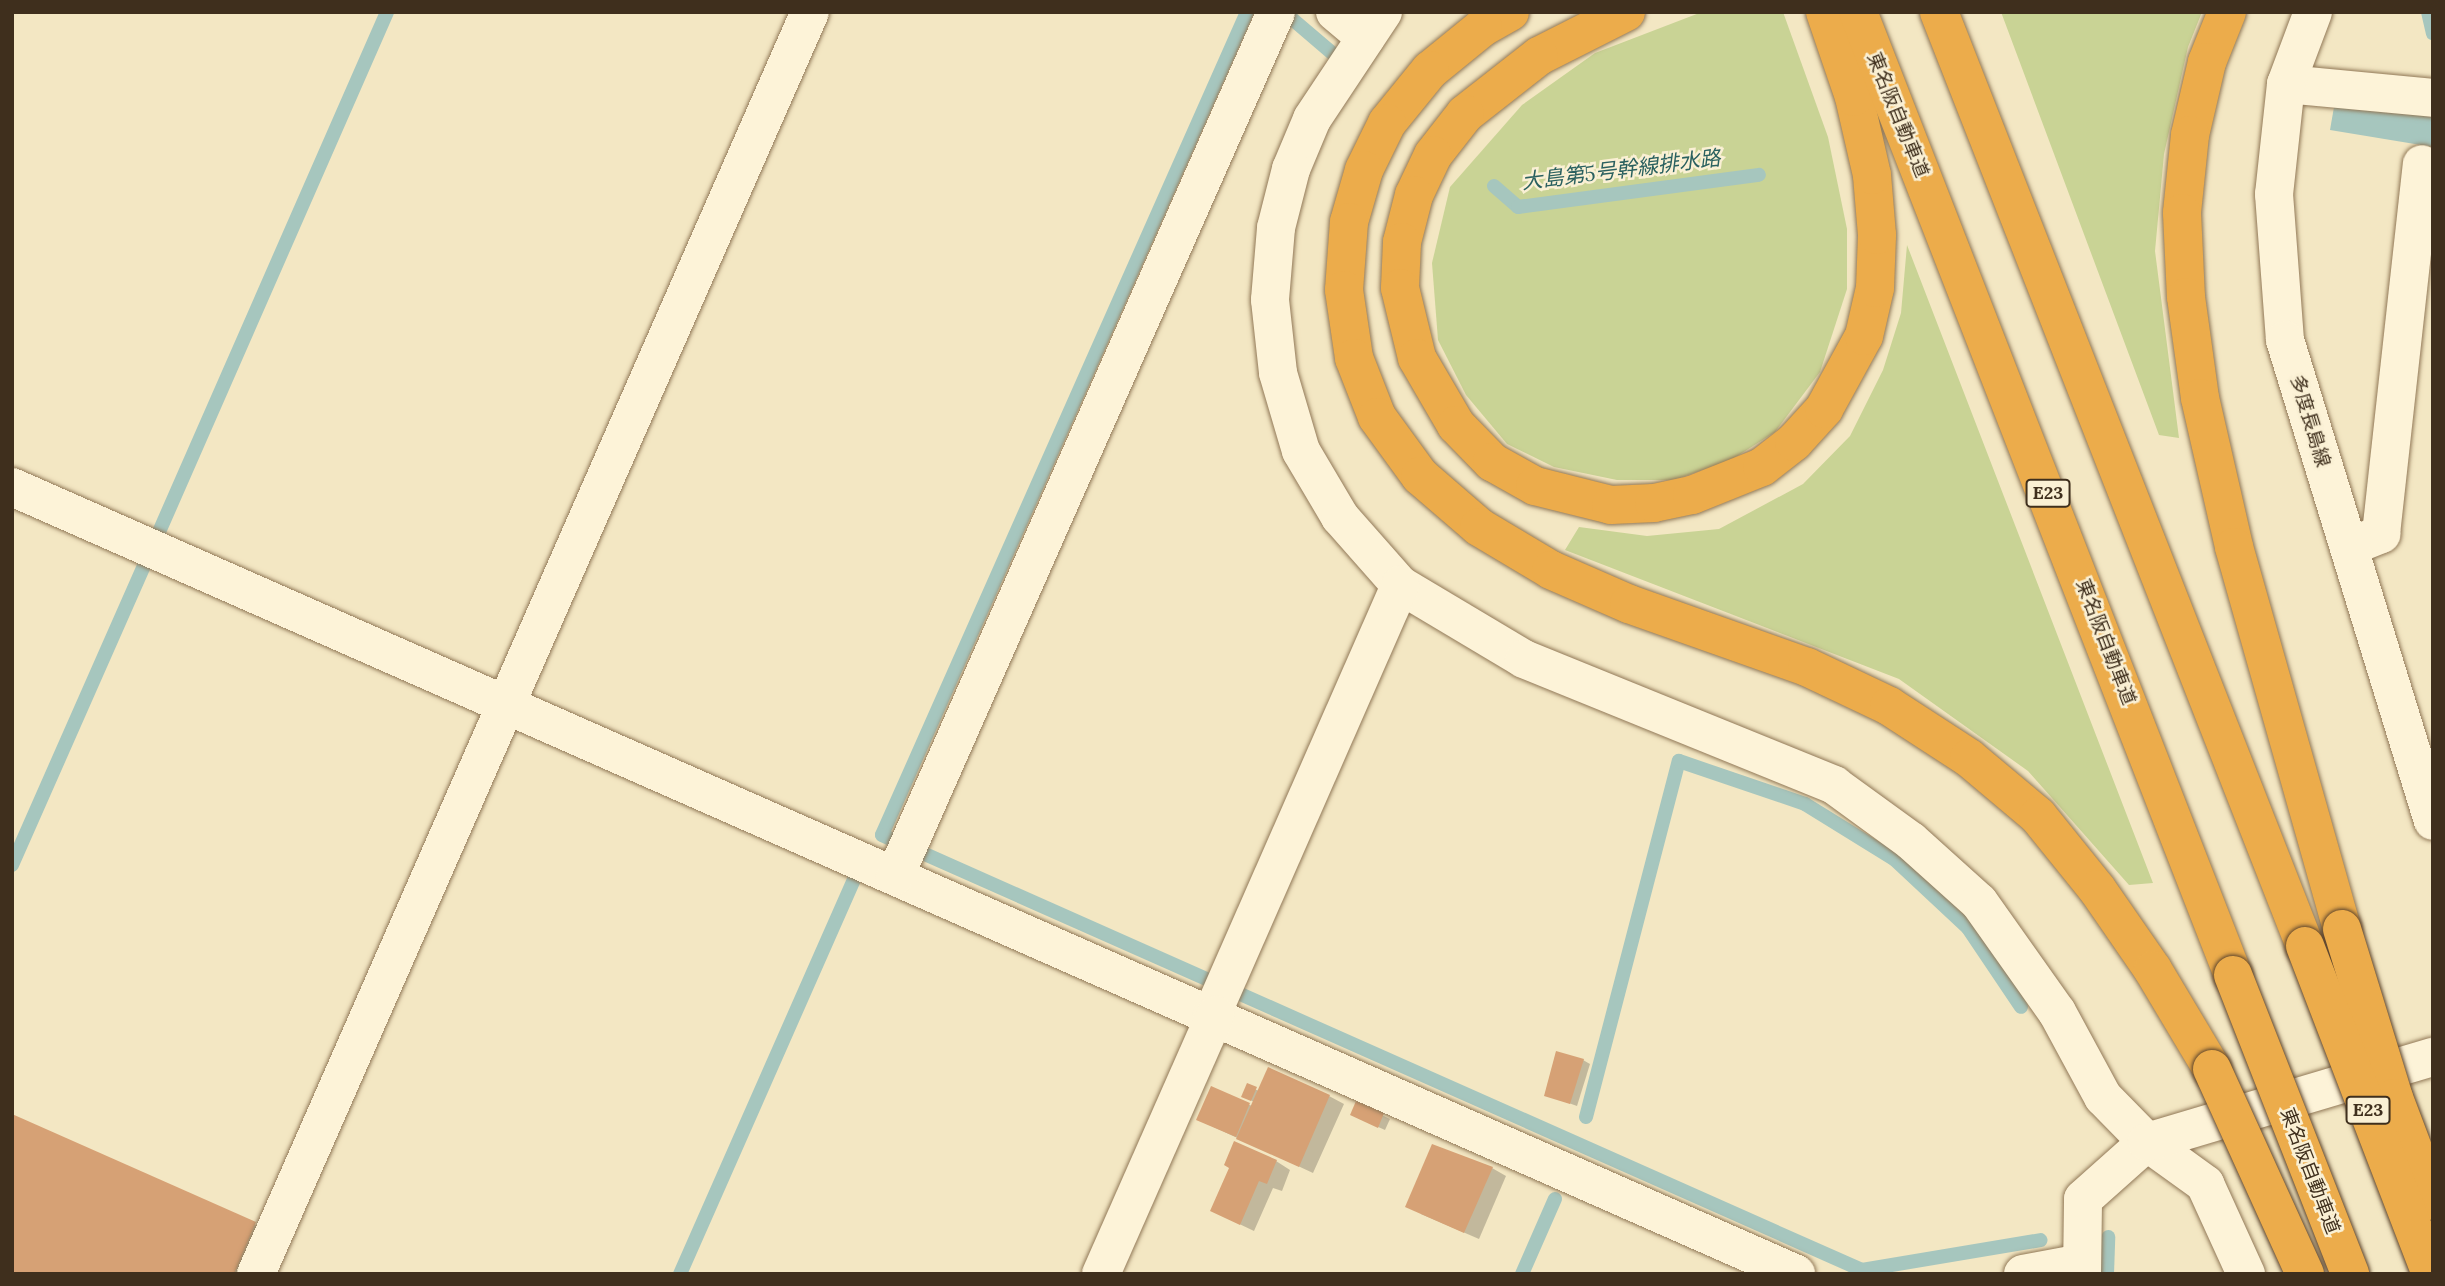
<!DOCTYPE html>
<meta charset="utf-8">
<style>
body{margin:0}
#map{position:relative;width:2445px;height:1286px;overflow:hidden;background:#f3e7c3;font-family:Lora,"Noto Sans JP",serif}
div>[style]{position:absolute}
.green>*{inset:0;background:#c9d395}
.water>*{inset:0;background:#a6c6be}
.shadow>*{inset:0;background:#0003}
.stream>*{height:14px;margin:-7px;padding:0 7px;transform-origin:7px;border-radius:7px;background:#a6c6be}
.building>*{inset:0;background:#d6a175}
.roads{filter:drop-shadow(0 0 2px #917857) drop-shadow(0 0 2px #917857)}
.street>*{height:38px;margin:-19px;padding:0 19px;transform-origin:19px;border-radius:19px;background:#fdf3d8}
.secondary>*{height:38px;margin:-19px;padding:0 19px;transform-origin:19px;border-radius:19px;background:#fdf3d8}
.highway>*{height:38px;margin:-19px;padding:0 19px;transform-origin:19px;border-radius:19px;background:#ecac4b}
.bridges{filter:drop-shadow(0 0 2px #5e452c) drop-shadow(0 0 2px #5e452c)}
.highway-bridge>*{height:38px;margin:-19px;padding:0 19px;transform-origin:19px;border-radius:19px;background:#ecac4b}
span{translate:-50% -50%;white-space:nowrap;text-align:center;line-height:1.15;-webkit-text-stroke:5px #faf0d4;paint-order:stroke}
.shield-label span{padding:2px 5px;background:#faf0d4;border:2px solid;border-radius:5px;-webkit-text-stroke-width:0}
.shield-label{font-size:18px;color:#3f2f1d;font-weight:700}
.street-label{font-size:19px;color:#3f2f1d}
.water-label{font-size:21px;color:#2a605f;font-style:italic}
.frame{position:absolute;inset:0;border:14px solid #3f2f1d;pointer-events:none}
</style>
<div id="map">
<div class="green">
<i style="clip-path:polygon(1702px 12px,1783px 12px,1828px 137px,1847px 229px,1847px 289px,1820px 372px,1775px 432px,1731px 460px,1674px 480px,1617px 480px,1554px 467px,1507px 444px,1466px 395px,1438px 340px,1432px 263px,1450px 187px,1522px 105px,1595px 53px)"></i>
<i style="clip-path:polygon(2001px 12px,2202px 12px,2188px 47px,2164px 154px,2155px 251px,2179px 438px,2159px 435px)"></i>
<i style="clip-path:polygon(1907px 245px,2153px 883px,2129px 885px,2028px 771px,1899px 679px,1565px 550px,1579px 527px,1647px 536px,1719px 529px,1803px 484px,1850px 436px,1883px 370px,1901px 313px)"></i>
</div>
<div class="water">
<i style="clip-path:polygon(2334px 107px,2433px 113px,2433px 147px,2330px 130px)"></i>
</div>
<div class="shadow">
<i style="clip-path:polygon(1583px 1060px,1590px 1064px,1577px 1106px,1546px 1095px)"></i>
<i style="clip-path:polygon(1248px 1086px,1259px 1091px,1329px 1096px,1344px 1104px,1313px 1173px,1205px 1123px,1212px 1088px,1252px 1106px,1254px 1102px,1243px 1096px)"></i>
<i style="clip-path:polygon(1357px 1103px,1390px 1119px,1385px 1130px,1358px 1118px)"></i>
<i style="clip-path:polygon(12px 1116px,262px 1228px,242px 1274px,12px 1274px)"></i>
<i style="clip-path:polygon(1276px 1161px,1290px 1170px,1282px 1191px,1273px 1188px,1254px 1231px,1212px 1211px,1231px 1167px)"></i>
<i style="clip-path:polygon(1492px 1168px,1506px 1176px,1479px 1239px,1421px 1214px)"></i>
</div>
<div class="stream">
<i style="left:1247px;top:12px;width:900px;rotate:113.92deg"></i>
<i style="left:882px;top:835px;width:1072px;rotate:23.94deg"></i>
<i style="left:1862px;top:1270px;width:181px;rotate:-9.5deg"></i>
<i style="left:1284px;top:12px;width:63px;rotate:40.5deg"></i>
<i style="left:2428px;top:12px;width:22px;rotate:77deg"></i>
<i style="left:1494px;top:186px;width:32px;rotate:41deg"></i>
<i style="left:1518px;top:207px;width:243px;rotate:-7.6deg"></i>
<i style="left:159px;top:532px;width:568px;rotate:-66.32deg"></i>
<i style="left:12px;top:865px;width:327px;rotate:-66.2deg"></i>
<i style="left:1586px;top:1117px;width:368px;rotate:-75.4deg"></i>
<i style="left:1679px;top:761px;width:133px;rotate:18.8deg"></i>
<i style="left:1805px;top:804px;width:105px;rotate:31.7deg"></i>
<i style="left:1894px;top:859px;width:101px;rotate:43deg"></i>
<i style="left:1968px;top:928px;width:95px;rotate:56.1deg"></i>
<i style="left:680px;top:1274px;width:439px;rotate:-66.2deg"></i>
<i style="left:1522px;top:1274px;width:82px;rotate:-66.3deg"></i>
<i style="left:2107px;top:1274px;width:37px;rotate:-88deg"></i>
</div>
<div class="building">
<i style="clip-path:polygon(1556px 1051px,1584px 1059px,1570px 1104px,1544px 1096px)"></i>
<i style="clip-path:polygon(1268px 1067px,1330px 1095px,1299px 1167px,1236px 1139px)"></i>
<i style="clip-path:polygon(1247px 1083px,1257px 1087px,1251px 1101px,1241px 1097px)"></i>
<i style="clip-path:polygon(1211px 1086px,1250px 1103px,1236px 1137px,1196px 1120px)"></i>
<i style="clip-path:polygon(1356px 1101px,1384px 1113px,1378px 1128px,1350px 1115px)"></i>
<i style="clip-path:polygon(12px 1114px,256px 1222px,234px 1274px,12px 1274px)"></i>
<i style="clip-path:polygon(1234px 1141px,1277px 1160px,1267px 1184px,1259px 1181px,1240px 1225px,1210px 1211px,1229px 1168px,1224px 1165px)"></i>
<i style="clip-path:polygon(1432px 1144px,1493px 1167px,1464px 1233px,1405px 1207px)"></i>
</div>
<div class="roads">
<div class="street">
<i style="left:1335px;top:12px;width:40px;rotate:40deg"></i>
<i style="left:1383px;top:12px;width:128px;rotate:123.6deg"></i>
<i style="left:1312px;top:119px;width:54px;rotate:112.8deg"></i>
<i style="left:1291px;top:169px;width:61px;rotate:104.3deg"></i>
<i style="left:1276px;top:228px;width:72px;rotate:94.8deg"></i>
<i style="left:1270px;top:300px;width:73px;rotate:83.7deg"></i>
<i style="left:1278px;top:373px;width:81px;rotate:73.6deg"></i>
<i style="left:1301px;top:451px;width:77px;rotate:59.4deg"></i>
<i style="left:1340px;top:517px;width:91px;rotate:48.6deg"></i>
<i style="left:1400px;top:585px;width:144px;rotate:30.8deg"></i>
<i style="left:1524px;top:659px;width:335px;rotate:22.1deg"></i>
<i style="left:1834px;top:785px;width:95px;rotate:36deg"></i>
<i style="left:1911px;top:841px;width:91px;rotate:41.9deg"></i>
<i style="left:1979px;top:902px;width:135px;rotate:54.7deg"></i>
<i style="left:2057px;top:1012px;width:97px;rotate:61.6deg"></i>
<i style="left:2103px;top:1097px;width:63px;rotate:45.6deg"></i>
<i style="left:2147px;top:1142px;width:72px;rotate:35.9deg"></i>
<i style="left:2205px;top:1184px;width:99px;rotate:65.5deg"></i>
<i style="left:2286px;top:84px;width:148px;rotate:5.4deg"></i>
<i style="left:12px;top:487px;width:1950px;rotate:23.8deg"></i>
<i style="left:2349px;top:547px;width:35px;rotate:-22deg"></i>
<i style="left:2381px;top:534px;width:372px;rotate:-83.7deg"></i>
<i style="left:895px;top:876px;width:944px;rotate:-66.2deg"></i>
<i style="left:1212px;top:1014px;width:468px;rotate:-66.3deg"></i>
<i style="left:256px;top:1274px;width:1378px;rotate:-66.3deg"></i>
<i style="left:1101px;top:1274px;width:283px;rotate:-66.2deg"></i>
<i style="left:2023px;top:1274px;width:60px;rotate:-10.6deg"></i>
<i style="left:2082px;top:1274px;width:75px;rotate:-89.2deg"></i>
<i style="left:2083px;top:1199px;width:86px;rotate:-41.7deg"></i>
<i style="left:2147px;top:1142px;width:298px;rotate:-16.6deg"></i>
</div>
<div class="secondary">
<i style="left:2313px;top:12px;width:77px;rotate:110.6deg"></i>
<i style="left:2286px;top:84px;width:111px;rotate:96.2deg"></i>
<i style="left:2274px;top:194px;width:146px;rotate:85.7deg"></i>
<i style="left:2285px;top:340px;width:503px;rotate:72.9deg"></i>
</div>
<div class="highway">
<i style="left:1510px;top:12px;width:31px;rotate:151deg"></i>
<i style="left:1483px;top:27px;width:68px;rotate:140.9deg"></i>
<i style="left:1430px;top:70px;width:68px;rotate:129.1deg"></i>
<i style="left:1387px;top:123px;width:52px;rotate:116.1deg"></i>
<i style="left:1364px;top:170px;width:54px;rotate:106.1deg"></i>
<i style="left:1349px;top:222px;width:68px;rotate:94.2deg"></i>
<i style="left:1344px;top:290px;width:69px;rotate:81.6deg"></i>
<i style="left:1354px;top:358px;width:63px;rotate:68.7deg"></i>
<i style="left:1377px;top:417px;width:73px;rotate:53.9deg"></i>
<i style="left:1420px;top:476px;width:78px;rotate:40.8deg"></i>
<i style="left:1479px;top:527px;width:84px;rotate:30.8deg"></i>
<i style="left:1551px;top:570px;width:85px;rotate:23.6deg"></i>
<i style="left:1629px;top:604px;width:189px;rotate:19.5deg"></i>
<i style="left:1807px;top:667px;width:91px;rotate:25.4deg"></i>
<i style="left:1889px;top:706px;width:95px;rotate:33deg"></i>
<i style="left:1969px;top:758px;width:90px;rotate:40deg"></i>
<i style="left:2038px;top:816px;width:94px;rotate:51.1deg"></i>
<i style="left:2097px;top:889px;width:98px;rotate:55.3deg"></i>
<i style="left:2153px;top:970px;width:115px;rotate:59.2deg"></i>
<i style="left:1626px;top:12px;width:97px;rotate:153.2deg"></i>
<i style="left:1539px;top:56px;width:94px;rotate:141.9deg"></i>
<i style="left:1465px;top:114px;width:52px;rotate:128deg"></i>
<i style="left:1433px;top:155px;width:44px;rotate:115.4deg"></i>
<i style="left:1414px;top:195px;width:49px;rotate:104.3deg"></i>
<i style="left:1402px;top:242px;width:46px;rotate:92.5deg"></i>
<i style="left:1400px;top:288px;width:72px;rotate:76.3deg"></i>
<i style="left:1417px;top:358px;width:78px;rotate:59.8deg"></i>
<i style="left:1456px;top:425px;width:52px;rotate:45.8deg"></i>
<i style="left:1492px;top:462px;width:49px;rotate:29.2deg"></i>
<i style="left:1535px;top:486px;width:78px;rotate:14deg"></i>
<i style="left:1611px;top:505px;width:43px;rotate:-2.7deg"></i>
<i style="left:1654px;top:503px;width:39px;rotate:-12deg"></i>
<i style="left:1692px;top:495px;width:75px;rotate:-21.8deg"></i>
<i style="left:1762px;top:467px;width:41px;rotate:-38deg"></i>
<i style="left:1794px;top:442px;width:45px;rotate:-47.7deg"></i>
<i style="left:1824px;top:409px;width:83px;rotate:-61.3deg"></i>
<i style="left:1864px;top:336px;width:49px;rotate:-77.1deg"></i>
<i style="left:1875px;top:288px;width:53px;rotate:-87.8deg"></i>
<i style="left:1877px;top:235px;width:60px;rotate:-94.8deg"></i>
<i style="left:1872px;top:175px;width:80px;rotate:-103deg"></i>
<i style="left:1854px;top:97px;width:90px;rotate:-108.8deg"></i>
<i style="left:1858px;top:12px;width:1033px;rotate:68.72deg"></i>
<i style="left:1939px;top:12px;width:1003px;rotate:68.6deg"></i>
<i style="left:2227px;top:12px;width:54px;rotate:111.8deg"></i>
<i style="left:2207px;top:62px;width:75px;rotate:103.1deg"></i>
<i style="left:2190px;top:135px;width:78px;rotate:95.9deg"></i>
<i style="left:2182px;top:213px;width:84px;rotate:87.3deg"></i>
<i style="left:2186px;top:297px;width:102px;rotate:82.1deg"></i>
<i style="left:2200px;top:398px;width:153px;rotate:77.1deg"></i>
<i style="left:2234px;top:547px;width:397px;rotate:74.2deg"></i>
</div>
</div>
<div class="bridges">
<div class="highway-bridge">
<i style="left:2342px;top:929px;width:177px;rotate:72.9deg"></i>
<i style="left:2394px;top:1098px;width:110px;rotate:69.3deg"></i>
<i style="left:2305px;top:946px;width:351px;rotate:69deg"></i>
<i style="left:2233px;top:975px;width:321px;rotate:68.6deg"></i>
<i style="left:2212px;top:1069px;width:225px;rotate:65.6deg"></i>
</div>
</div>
<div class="shield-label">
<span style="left:2048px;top:493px">E23</span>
<span style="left:2368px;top:1110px">E23</span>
</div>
<div class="street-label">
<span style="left:1898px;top:115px;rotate:68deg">東名阪自動車道</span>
<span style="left:2310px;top:421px;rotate:73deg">多度長島線</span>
<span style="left:2106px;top:642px;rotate:69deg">東名阪自動車道</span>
<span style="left:2310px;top:1171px;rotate:69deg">東名阪自動車道</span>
</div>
<div class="water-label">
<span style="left:1621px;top:170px;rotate:-7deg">大島第5号幹線排水路</span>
</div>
<div class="frame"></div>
</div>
